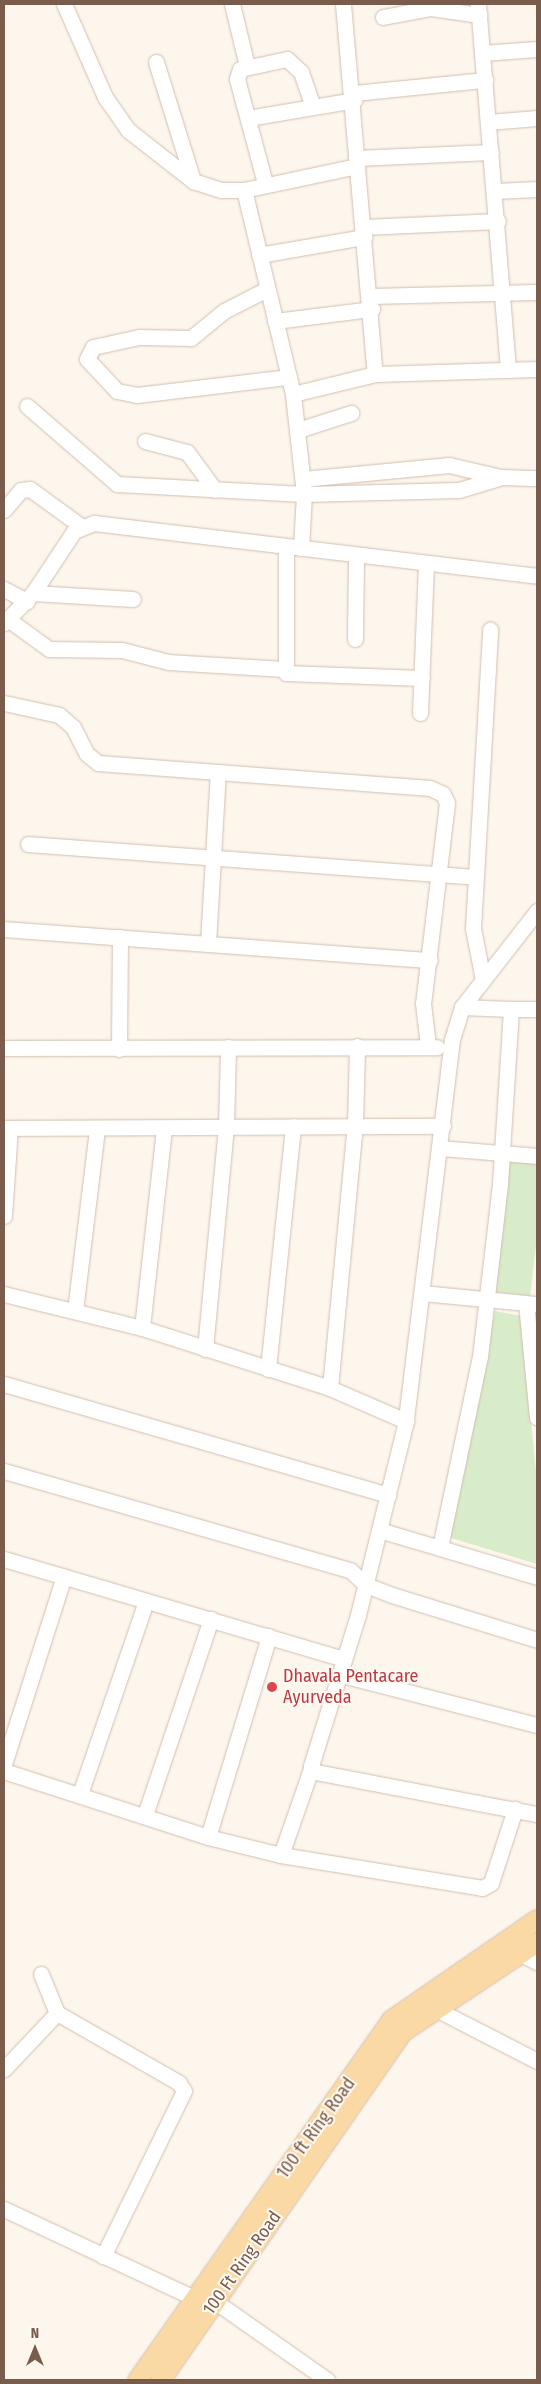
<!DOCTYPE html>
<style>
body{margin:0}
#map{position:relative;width:541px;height:2384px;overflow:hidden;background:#fdf6ec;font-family:"Fira Sans Condensed",sans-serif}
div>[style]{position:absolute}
.green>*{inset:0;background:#d8ecc9}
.roads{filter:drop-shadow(0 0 1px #d1beb0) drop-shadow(0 0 1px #d1beb0)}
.minor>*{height:15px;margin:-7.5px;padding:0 7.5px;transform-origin:7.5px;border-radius:7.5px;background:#fff}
.major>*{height:19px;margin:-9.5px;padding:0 9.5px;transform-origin:9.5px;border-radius:9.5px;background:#fbd9a5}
.dots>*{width:14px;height:14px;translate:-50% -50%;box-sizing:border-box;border:2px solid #fffaf3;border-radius:50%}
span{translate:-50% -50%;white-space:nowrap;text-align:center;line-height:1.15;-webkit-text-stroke:4px #fffaf3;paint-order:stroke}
.health-label{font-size:18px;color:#be3a42}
.left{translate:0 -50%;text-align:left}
.street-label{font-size:18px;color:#7a5c4d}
.frame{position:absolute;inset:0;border:5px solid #7a5c4d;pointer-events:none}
.north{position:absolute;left:10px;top:2324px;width:50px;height:50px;-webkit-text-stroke:4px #fffaf3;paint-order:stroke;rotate:0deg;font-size:14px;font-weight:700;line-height:20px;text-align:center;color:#7a5c4d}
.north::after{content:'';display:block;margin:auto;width:18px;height:22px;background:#7a5c4d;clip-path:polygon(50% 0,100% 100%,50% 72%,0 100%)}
</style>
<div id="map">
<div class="green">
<i style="clip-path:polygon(508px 1159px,537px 1163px,537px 1237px,530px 1296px,493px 1292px)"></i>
<i style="clip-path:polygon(495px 1311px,521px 1316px,537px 1483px,537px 1564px,448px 1537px)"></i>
</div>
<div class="roads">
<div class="minor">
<i style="left:64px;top:4px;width:102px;rotate:66.2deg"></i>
<i style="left:105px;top:97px;width:40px;rotate:55.1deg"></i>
<i style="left:128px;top:130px;width:83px;rotate:38.1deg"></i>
<i style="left:193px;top:181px;width:29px;rotate:18deg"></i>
<i style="left:221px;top:190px;width:23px"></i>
<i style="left:244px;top:190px;width:116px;rotate:-12deg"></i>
<i style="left:232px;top:4px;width:64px;rotate:76.4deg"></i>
<i style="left:343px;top:4px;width:371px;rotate:85.1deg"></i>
<i style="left:478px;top:4px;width:367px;rotate:85.3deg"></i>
<i style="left:383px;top:17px;width:49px;rotate:-10.6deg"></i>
<i style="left:431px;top:8px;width:49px;rotate:8.3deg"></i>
<i style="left:482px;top:53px;width:55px;rotate:-4.2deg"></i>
<i style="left:156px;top:62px;width:125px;rotate:72.7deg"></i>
<i style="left:354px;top:93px;width:132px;rotate:-5.7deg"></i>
<i style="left:248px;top:118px;width:108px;rotate:-9.6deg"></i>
<i style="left:488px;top:122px;width:49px;rotate:-4.7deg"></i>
<i style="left:356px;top:158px;width:135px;rotate:-2.5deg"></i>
<i style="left:265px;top:183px;width:108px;rotate:-105.1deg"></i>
<i style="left:237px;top:79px;width:10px;rotate:-73deg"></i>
<i style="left:240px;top:69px;width:48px;rotate:-12deg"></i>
<i style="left:287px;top:59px;width:19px;rotate:43deg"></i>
<i style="left:301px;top:72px;width:36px;rotate:71deg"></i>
<i style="left:495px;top:191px;width:42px;rotate:-2.7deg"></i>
<i style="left:363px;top:227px;width:135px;rotate:-2.5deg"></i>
<i style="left:259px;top:255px;width:107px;rotate:-9.7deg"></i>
<i style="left:267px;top:289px;width:48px;rotate:152.9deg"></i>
<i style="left:224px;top:311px;width:43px;rotate:140.7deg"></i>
<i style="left:191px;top:338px;width:52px;rotate:-178.9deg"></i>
<i style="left:139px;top:337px;width:47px;rotate:167.7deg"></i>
<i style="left:93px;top:347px;width:13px;rotate:117deg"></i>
<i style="left:87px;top:359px;width:44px;rotate:46.8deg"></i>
<i style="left:117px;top:391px;width:20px;rotate:11deg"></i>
<i style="left:137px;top:395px;width:153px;rotate:-6.8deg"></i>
<i style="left:370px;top:296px;width:167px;rotate:-1.4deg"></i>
<i style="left:275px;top:321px;width:98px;rotate:-7.1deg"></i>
<i style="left:293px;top:394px;width:84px;rotate:-13.7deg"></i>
<i style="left:375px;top:374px;width:162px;rotate:-1.8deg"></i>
<i style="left:27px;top:406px;width:119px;rotate:40.9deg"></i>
<i style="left:117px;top:484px;width:187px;rotate:3.1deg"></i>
<i style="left:304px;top:494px;width:101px;rotate:-96.3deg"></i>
<i style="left:293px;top:394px;width:210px;rotate:-103.5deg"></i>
<i style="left:298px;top:430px;width:56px;rotate:-17.8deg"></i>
<i style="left:145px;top:441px;width:43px;rotate:14.7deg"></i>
<i style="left:187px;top:452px;width:47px;rotate:53.6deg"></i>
<i style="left:303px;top:479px;width:147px;rotate:-5.5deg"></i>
<i style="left:449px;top:465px;width:52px;rotate:13.2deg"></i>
<i style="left:4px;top:510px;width:26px;rotate:-50deg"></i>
<i style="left:21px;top:490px;width:9px;rotate:-6deg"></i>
<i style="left:30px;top:489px;width:63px;rotate:36deg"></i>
<i style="left:286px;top:547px;width:126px;rotate:90deg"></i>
<i style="left:286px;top:673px;width:136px;rotate:2.1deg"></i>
<i style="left:301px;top:548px;width:54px;rotate:-86.8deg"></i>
<i style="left:304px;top:494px;width:155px;rotate:-1.5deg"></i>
<i style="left:459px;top:490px;width:45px;rotate:-16.8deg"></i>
<i style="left:502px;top:477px;width:35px;rotate:2deg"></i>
<i style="left:4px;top:589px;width:26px;rotate:28deg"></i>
<i style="left:33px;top:593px;width:100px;rotate:3.4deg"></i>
<i style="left:9px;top:620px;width:49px;rotate:35.9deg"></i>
<i style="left:49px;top:649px;width:73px;rotate:0.8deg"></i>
<i style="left:122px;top:650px;width:48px;rotate:14.6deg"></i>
<i style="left:168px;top:662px;width:116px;rotate:3.5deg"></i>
<i style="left:4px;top:623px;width:42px;rotate:-46deg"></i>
<i style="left:33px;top:593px;width:74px;rotate:-56.5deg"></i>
<i style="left:74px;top:531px;width:22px;rotate:-22deg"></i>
<i style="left:94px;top:523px;width:446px;rotate:6.8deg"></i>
<i style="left:355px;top:639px;width:83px;rotate:-89.3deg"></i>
<i style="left:4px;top:703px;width:56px;rotate:12.3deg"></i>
<i style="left:59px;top:715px;width:18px;rotate:41deg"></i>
<i style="left:73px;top:727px;width:30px;rotate:63deg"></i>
<i style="left:87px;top:754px;width:14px;rotate:39deg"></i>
<i style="left:98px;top:763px;width:333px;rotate:4.3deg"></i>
<i style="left:430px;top:788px;width:14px;rotate:25deg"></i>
<i style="left:443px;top:794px;width:10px;rotate:66deg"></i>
<i style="left:447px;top:803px;width:201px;rotate:96.8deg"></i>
<i style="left:423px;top:1003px;width:43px;rotate:83.4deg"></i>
<i style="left:420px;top:713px;width:148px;rotate:-87.7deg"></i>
<i style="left:28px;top:844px;width:448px;rotate:4.2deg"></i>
<i style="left:537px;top:911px;width:122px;rotate:128deg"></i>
<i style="left:462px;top:1007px;width:34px;rotate:107deg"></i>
<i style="left:452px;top:1039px;width:385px;rotate:96.9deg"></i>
<i style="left:406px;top:1421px;width:200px;rotate:103.9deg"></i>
<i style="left:358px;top:1615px;width:158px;rotate:107.3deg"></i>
<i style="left:311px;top:1766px;width:8px;rotate:50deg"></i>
<i style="left:316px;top:1772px;width:225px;rotate:10.8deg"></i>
<i style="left:4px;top:929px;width:427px;rotate:4.2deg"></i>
<i style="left:208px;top:944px;width:171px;rotate:-86.7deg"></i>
<i style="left:483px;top:980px;width:53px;rotate:-100.9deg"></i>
<i style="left:473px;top:928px;width:299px;rotate:-86.7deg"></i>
<i style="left:462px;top:1007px;width:49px;rotate:2.3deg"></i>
<i style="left:537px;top:1009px;width:26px;rotate:180deg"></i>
<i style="left:511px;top:1009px;width:175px;rotate:93.6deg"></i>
<i style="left:500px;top:1184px;width:173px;rotate:96.6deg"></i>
<i style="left:480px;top:1356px;width:196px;rotate:101.8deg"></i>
<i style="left:440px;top:1548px;width:101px;rotate:16.6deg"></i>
<i style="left:4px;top:1048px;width:433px;rotate:-0.1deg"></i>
<i style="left:119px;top:1049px;width:112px;rotate:-89.5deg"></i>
<i style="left:4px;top:1128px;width:439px;rotate:-0.3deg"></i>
<i style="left:440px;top:1148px;width:97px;rotate:4.7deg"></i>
<i style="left:4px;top:1216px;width:88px;rotate:-86.1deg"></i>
<i style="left:422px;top:1293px;width:116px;rotate:5.5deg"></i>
<i style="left:4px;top:1294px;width:142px;rotate:13.8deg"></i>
<i style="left:142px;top:1328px;width:197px;rotate:17.7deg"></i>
<i style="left:330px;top:1388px;width:83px;rotate:23.5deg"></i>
<i style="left:526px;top:1303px;width:115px;rotate:84.5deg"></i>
<i style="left:75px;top:1311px;width:184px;rotate:-83.1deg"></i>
<i style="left:142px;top:1328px;width:201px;rotate:-83.7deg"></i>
<i style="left:205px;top:1349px;width:224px;rotate:-84.6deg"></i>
<i style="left:226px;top:1126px;width:79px;rotate:-88.5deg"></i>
<i style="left:268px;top:1369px;width:244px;rotate:-84.1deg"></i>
<i style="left:4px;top:1384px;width:400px;rotate:16.1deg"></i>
<i style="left:330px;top:1388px;width:264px;rotate:-84.6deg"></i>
<i style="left:355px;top:1125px;width:79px;rotate:-88.5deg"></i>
<i style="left:4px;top:1471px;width:360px;rotate:16deg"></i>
<i style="left:350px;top:1570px;width:22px;rotate:43deg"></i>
<i style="left:366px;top:1585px;width:28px;rotate:21deg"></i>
<i style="left:392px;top:1595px;width:152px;rotate:17.2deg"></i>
<i style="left:379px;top:1530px;width:64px;rotate:16.4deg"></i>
<i style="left:4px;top:1559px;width:353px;rotate:16.4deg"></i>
<i style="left:338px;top:1674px;width:205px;rotate:14.4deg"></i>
<i style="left:4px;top:1764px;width:197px;rotate:-72.3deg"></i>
<i style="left:4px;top:1771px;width:214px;rotate:17.9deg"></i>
<i style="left:208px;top:1837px;width:75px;rotate:13.9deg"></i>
<i style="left:281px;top:1855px;width:204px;rotate:9.3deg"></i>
<i style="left:482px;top:1888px;width:10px;rotate:-29deg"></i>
<i style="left:491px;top:1883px;width:78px;rotate:-72deg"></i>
<i style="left:80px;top:1794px;width:204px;rotate:-71.1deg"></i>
<i style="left:145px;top:1815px;width:207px;rotate:-71.4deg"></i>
<i style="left:208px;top:1837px;width:210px;rotate:-73.1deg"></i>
<i style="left:281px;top:1855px;width:91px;rotate:-70.8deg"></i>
<i style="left:519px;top:1953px;width:20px;rotate:27deg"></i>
<i style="left:41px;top:1974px;width:42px;rotate:67.7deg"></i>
<i style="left:57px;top:2013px;width:141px;rotate:29.8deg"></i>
<i style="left:179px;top:2083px;width:9px;rotate:58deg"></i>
<i style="left:184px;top:2091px;width:184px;rotate:116.1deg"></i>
<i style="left:434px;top:2008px;width:116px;rotate:27.2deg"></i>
<i style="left:4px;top:2069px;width:77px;rotate:-46.6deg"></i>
<i style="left:4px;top:2209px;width:210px;rotate:25.1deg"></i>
<i style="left:216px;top:2302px;width:136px;rotate:35.1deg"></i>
</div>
<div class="major">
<i style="left:137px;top:2380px;width:442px;rotate:-54.8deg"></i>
<i style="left:392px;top:2019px;width:176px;rotate:-34.6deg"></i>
<i style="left:160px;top:2380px;width:425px;rotate:-55.2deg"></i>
<i style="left:403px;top:2031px;width:161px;rotate:-33.6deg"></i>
</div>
</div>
<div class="dots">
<i style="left:272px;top:1687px;background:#e0444e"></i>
</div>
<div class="health-label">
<span class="left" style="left:283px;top:1687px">Dhavala Pentacare<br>Ayurveda</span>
</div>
<div class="street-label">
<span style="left:316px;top:2128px;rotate:-54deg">100 ft Ring Road</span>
<span style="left:242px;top:2263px;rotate:-55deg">100 Ft Ring Road</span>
</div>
<div class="frame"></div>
<div class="north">N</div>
</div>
